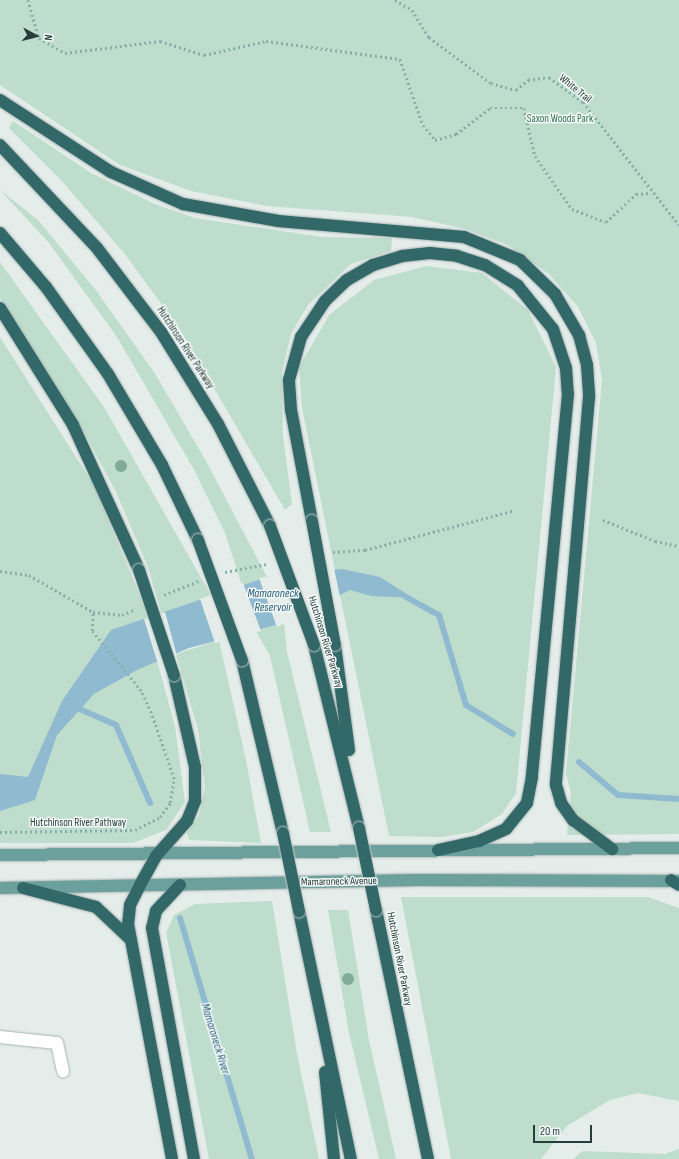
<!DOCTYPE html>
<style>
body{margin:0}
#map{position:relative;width:679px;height:1159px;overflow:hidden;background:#e5edeb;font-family:"Sofia Sans Condensed",sans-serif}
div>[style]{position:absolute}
.green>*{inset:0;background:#bfddcc}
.water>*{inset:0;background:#90bacf}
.pier>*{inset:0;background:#e5edeb}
.stream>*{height:6px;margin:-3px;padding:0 3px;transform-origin:3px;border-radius:3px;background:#90bacf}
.path>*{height:2.5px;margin-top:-1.25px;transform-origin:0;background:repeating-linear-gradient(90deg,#87afaa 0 2px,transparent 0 5px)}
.roads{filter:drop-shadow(0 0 1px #a8b5b3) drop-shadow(0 0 1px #a8b5b3)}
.minor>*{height:12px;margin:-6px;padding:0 6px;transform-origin:6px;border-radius:6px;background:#fff}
.major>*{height:12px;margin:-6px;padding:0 6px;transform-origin:6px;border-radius:6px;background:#6ca09c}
.highway>*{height:12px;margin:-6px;padding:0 6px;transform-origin:6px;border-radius:6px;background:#326968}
.bridges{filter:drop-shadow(0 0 1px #c2c9c8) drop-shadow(0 0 1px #c2c9c8)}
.highway-bridge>*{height:12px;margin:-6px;padding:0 6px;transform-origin:6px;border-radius:6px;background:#326968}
.trees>*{width:12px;height:12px;margin:-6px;border-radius:50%;background:#82aa99}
span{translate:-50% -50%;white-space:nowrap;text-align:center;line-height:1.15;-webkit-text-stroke:3px #f5faf8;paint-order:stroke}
.street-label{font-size:11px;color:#253e3c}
.park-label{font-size:11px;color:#317356}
.water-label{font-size:12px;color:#215a78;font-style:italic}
.north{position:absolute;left:16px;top:16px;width:40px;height:40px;-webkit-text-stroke:3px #f5faf8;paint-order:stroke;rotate:97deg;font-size:11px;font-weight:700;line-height:16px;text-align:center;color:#253e3c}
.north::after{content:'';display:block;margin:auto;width:14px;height:18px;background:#253e3c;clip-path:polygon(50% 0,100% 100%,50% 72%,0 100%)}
.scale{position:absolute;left:533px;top:1125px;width:59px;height:18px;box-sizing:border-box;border:2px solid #253e3c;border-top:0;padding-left:5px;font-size:12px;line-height:14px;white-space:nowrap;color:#253e3c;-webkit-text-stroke:3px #f5faf8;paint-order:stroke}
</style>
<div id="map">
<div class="green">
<i style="clip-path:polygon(0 0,679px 0,679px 834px,567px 835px,571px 793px,566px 774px,602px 380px,596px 343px,578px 307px,549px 274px,508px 245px,465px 229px,412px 217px,267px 206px,191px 191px,120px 165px,0 85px)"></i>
<i style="clip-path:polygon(13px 121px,91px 173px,155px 204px,195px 218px,322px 237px,392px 238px,391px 251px,351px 264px,308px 305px,291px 334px,282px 372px,283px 436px,292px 504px,285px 510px,179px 328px,124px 253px,61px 180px,9px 128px)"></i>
<i style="clip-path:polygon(0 190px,38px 220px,95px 289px,154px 372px,206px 461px,267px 577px,242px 586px,225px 533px,193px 468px,117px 337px,49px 243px)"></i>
<i style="clip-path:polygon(0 262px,104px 407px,212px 597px,162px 615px,148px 567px,116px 492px,76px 417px,0 298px)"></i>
<i style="clip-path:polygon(426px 266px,482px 273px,528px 310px,556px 367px,516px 793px,502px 814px,473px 832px,442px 837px,389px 836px,302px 408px,299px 367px,329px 315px,374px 280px)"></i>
<i style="clip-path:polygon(0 337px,93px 484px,150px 619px,134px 624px,149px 665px,163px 659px,158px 664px,175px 726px,185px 802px,166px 830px,133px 843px,0 843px)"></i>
<i style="clip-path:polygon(284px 623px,287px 652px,331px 832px,310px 832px,270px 656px,256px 631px)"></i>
<i style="clip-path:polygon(219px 640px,246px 760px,261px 843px,189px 840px,187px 833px,199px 815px,205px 787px,198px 730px,177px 657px,173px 655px)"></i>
<i style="clip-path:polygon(401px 897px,648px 897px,679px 908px,679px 1101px,638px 1093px,610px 1100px,567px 1126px,541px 1159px,451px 1159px)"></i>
<i style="clip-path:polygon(272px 901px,297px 1054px,319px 1159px,209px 1159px,166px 933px,174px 915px,195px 904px)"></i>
<i style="clip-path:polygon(328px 910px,348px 910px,369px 1040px,396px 1159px,379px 1159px,349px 1033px)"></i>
<i style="clip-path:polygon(679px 1149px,679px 1159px,573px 1159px,583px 1151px,665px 1154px)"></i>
</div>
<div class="water">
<i style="clip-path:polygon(342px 569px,380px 577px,413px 598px,371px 596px,350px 590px,284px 623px,189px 648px,137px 670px,94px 694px,57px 735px,35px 800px,0 811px,0 774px,28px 777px,62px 701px,111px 630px,267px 577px)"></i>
</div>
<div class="pier">
<i style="clip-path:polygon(334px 568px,340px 597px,277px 627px,259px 578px)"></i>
<i style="clip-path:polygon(243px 583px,261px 631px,215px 643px,200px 599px)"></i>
<i style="clip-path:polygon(165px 612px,177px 656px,158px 664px,144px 619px)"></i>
</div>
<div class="stream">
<i style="left:406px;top:597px;width:38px;rotate:29deg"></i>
<i style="left:439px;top:615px;width:94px;rotate:73.3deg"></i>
<i style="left:466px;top:705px;width:55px;rotate:31.7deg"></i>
<i style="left:75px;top:707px;width:45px;rotate:23.7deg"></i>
<i style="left:116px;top:725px;width:85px;rotate:66.4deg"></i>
<i style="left:579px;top:762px;width:51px;rotate:40.2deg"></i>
<i style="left:618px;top:795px;width:61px;rotate:3.8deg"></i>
<i style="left:180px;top:918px;width:252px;rotate:73.4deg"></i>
</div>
<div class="path">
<i style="left:28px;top:0;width:40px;rotate:74deg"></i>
<i style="left:39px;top:38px;width:30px;rotate:30deg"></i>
<i style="left:65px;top:53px;width:96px;rotate:-7.2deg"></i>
<i style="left:160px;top:41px;width:46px;rotate:17.7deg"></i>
<i style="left:204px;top:55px;width:64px;rotate:-12.7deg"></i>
<i style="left:266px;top:41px;width:135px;rotate:7.7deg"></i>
<i style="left:400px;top:59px;width:70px;rotate:70.8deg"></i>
<i style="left:423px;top:125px;width:19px;rotate:51deg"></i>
<i style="left:435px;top:140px;width:22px;rotate:-16deg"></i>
<i style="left:456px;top:134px;width:43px;rotate:-37.4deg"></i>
<i style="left:490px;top:108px;width:34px"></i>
<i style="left:524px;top:108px;width:49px;rotate:77.1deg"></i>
<i style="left:535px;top:156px;width:65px;rotate:55.1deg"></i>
<i style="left:572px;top:209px;width:36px;rotate:21deg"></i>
<i style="left:606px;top:222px;width:41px;rotate:-43deg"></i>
<i style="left:636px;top:194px;width:15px;rotate:-4deg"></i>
<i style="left:395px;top:0;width:20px;rotate:30deg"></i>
<i style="left:412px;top:10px;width:32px;rotate:58deg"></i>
<i style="left:429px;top:37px;width:77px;rotate:36.6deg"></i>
<i style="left:491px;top:83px;width:26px;rotate:16deg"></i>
<i style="left:516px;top:90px;width:16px;rotate:-40deg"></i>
<i style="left:528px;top:80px;width:21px;rotate:-8deg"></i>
<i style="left:549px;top:77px;width:42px;rotate:36.3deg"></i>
<i style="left:583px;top:102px;width:156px;rotate:52deg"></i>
<i style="left:603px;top:520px;width:56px;rotate:22deg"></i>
<i style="left:655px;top:541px;width:25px;rotate:12deg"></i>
<i style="left:333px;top:552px;width:32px;rotate:-4deg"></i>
<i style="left:365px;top:550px;width:155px;rotate:-14.9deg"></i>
<i style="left:0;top:571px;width:29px;rotate:8deg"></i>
<i style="left:29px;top:575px;width:74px;rotate:30deg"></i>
<i style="left:93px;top:612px;width:29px;rotate:6deg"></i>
<i style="left:122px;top:615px;width:15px;rotate:-23deg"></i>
<i style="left:225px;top:572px;width:43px;rotate:-10.8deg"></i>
<i style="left:164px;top:595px;width:37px;rotate:-22deg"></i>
<i style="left:0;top:832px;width:135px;rotate:-0.8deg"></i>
<i style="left:135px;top:830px;width:28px;rotate:-27deg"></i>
<i style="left:160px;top:817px;width:17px;rotate:-54deg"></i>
<i style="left:170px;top:803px;width:24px;rotate:-81deg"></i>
<i style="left:174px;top:779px;width:70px;rotate:-109.2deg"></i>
<i style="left:151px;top:713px;width:24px;rotate:-114deg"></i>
<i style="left:141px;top:691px;width:77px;rotate:-129.2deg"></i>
<i style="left:92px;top:631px;width:19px;rotate:-87deg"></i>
</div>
<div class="roads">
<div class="minor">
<i style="left:0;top:1037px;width:57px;rotate:6deg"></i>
<i style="left:57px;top:1043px;width:29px;rotate:78deg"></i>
</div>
<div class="major">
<i style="left:0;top:855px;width:679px;rotate:-0.59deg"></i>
<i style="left:0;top:888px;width:416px;rotate:-1.1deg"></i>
<i style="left:416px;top:880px;width:263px;rotate:0.2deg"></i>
</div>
<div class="highway">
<i style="left:0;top:100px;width:132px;rotate:33deg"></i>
<i style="left:111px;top:172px;width:79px;rotate:24deg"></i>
<i style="left:183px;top:204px;width:97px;rotate:10.1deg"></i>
<i style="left:278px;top:221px;width:187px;rotate:4.9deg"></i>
<i style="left:464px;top:237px;width:61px;rotate:22.3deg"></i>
<i style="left:520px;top:260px;width:49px;rotate:44.2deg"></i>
<i style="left:555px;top:294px;width:48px;rotate:59.7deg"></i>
<i style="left:579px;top:335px;width:31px;rotate:75deg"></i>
<i style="left:587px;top:365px;width:32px;rotate:86deg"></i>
<i style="left:589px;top:397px;width:389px;rotate:94.9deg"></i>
<i style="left:556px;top:785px;width:19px;rotate:74deg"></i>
<i style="left:561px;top:803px;width:21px;rotate:55deg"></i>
<i style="left:573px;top:820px;width:49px;rotate:36.6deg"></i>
<i style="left:0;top:145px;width:141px;rotate:46.7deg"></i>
<i style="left:97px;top:248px;width:106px;rotate:52.7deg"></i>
<i style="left:161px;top:332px;width:108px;rotate:58.2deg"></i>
<i style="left:218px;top:424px;width:114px;rotate:63deg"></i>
<i style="left:0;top:233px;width:71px;rotate:49.6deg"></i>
<i style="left:46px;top:287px;width:107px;rotate:54.5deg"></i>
<i style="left:108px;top:374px;width:106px;rotate:59.3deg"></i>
<i style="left:162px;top:465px;width:83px;rotate:64.4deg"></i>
<i style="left:0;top:308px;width:138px;rotate:58deg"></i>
<i style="left:73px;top:425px;width:159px;rotate:65.5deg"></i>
<i style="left:312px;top:521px;width:113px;rotate:-100.7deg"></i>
<i style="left:291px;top:410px;width:30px;rotate:-94deg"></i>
<i style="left:289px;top:380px;width:45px;rotate:-74.4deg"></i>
<i style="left:301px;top:337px;width:43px;rotate:-56.3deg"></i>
<i style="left:325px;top:301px;width:30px;rotate:-44deg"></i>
<i style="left:347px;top:280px;width:30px;rotate:-30deg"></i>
<i style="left:373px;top:265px;width:30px;rotate:-17deg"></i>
<i style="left:402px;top:256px;width:28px;rotate:-6deg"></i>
<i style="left:430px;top:253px;width:27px;rotate:6deg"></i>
<i style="left:457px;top:256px;width:29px;rotate:18deg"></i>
<i style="left:485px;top:265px;width:39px;rotate:32deg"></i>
<i style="left:518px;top:286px;width:55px;rotate:50.9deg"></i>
<i style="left:553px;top:329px;width:41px;rotate:71.6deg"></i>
<i style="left:566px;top:368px;width:26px;rotate:86deg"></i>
<i style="left:568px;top:394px;width:385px;rotate:95.4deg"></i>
<i style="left:532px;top:777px;width:26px;rotate:101deg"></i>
<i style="left:527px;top:803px;width:33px;rotate:129deg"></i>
<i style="left:506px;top:829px;width:30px;rotate:156deg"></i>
<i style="left:479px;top:841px;width:42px;rotate:167.6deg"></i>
<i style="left:314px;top:645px;width:188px;rotate:76.2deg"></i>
<i style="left:335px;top:645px;width:106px;rotate:82.4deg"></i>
<i style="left:242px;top:660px;width:178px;rotate:76.7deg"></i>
<i style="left:671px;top:880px;width:9px;rotate:32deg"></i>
<i style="left:180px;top:885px;width:35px;rotate:133deg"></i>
<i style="left:156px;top:911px;width:17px;rotate:103deg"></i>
<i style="left:152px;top:928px;width:235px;rotate:79.7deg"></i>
<i style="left:23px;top:888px;width:75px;rotate:14.6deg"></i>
<i style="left:96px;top:907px;width:48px;rotate:43.3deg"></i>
<i style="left:376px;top:910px;width:254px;rotate:78.2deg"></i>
<i style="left:299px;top:911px;width:253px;rotate:78.2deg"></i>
<i style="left:325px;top:1072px;width:87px;rotate:84.1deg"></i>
<i style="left:172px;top:1159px;width:238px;rotate:-100.6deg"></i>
<i style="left:128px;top:925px;width:20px;rotate:-84deg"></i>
<i style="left:130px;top:905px;width:22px;rotate:-63deg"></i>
<i style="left:140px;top:885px;width:33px;rotate:-61deg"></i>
<i style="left:156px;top:856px;width:47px;rotate:-48.5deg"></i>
<i style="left:187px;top:821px;width:22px;rotate:-68deg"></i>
<i style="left:195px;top:801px;width:34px;rotate:-90deg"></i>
<i style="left:195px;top:767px;width:94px;rotate:-102.9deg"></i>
</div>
</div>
<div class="bridges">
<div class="highway-bridge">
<i style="left:312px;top:521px;width:126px;rotate:79.5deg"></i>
<i style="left:270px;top:526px;width:127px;rotate:69.7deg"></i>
<i style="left:198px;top:540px;width:128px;rotate:69.9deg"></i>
<i style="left:139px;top:570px;width:111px;rotate:71.6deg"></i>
<i style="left:359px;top:828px;width:84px;rotate:78.3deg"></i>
<i style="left:283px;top:833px;width:80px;rotate:78.4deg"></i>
</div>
</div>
<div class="trees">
<i style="left:121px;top:466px"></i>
<i style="left:348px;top:979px"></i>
</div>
<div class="street-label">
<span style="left:575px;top:89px;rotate:39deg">White Trail</span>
<span style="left:185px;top:348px;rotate:57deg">Hutchinson River Parkway</span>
<span style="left:325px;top:642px;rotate:73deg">Hutchinson River Parkway</span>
<span style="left:78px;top:823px">Hutchinson River Pathway</span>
<span style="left:339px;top:882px;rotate:-1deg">Mamaroneck Avenue</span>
<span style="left:399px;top:959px;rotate:79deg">Hutchinson River Parkway</span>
</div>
<div class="park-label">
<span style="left:560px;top:119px">Saxon Woods Park</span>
</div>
<div class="water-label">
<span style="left:273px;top:601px">Mamaroneck<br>Reservoir</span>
<span style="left:215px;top:1039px;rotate:73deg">Mamaroneck River</span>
</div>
<div class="north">N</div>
<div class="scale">20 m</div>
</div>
